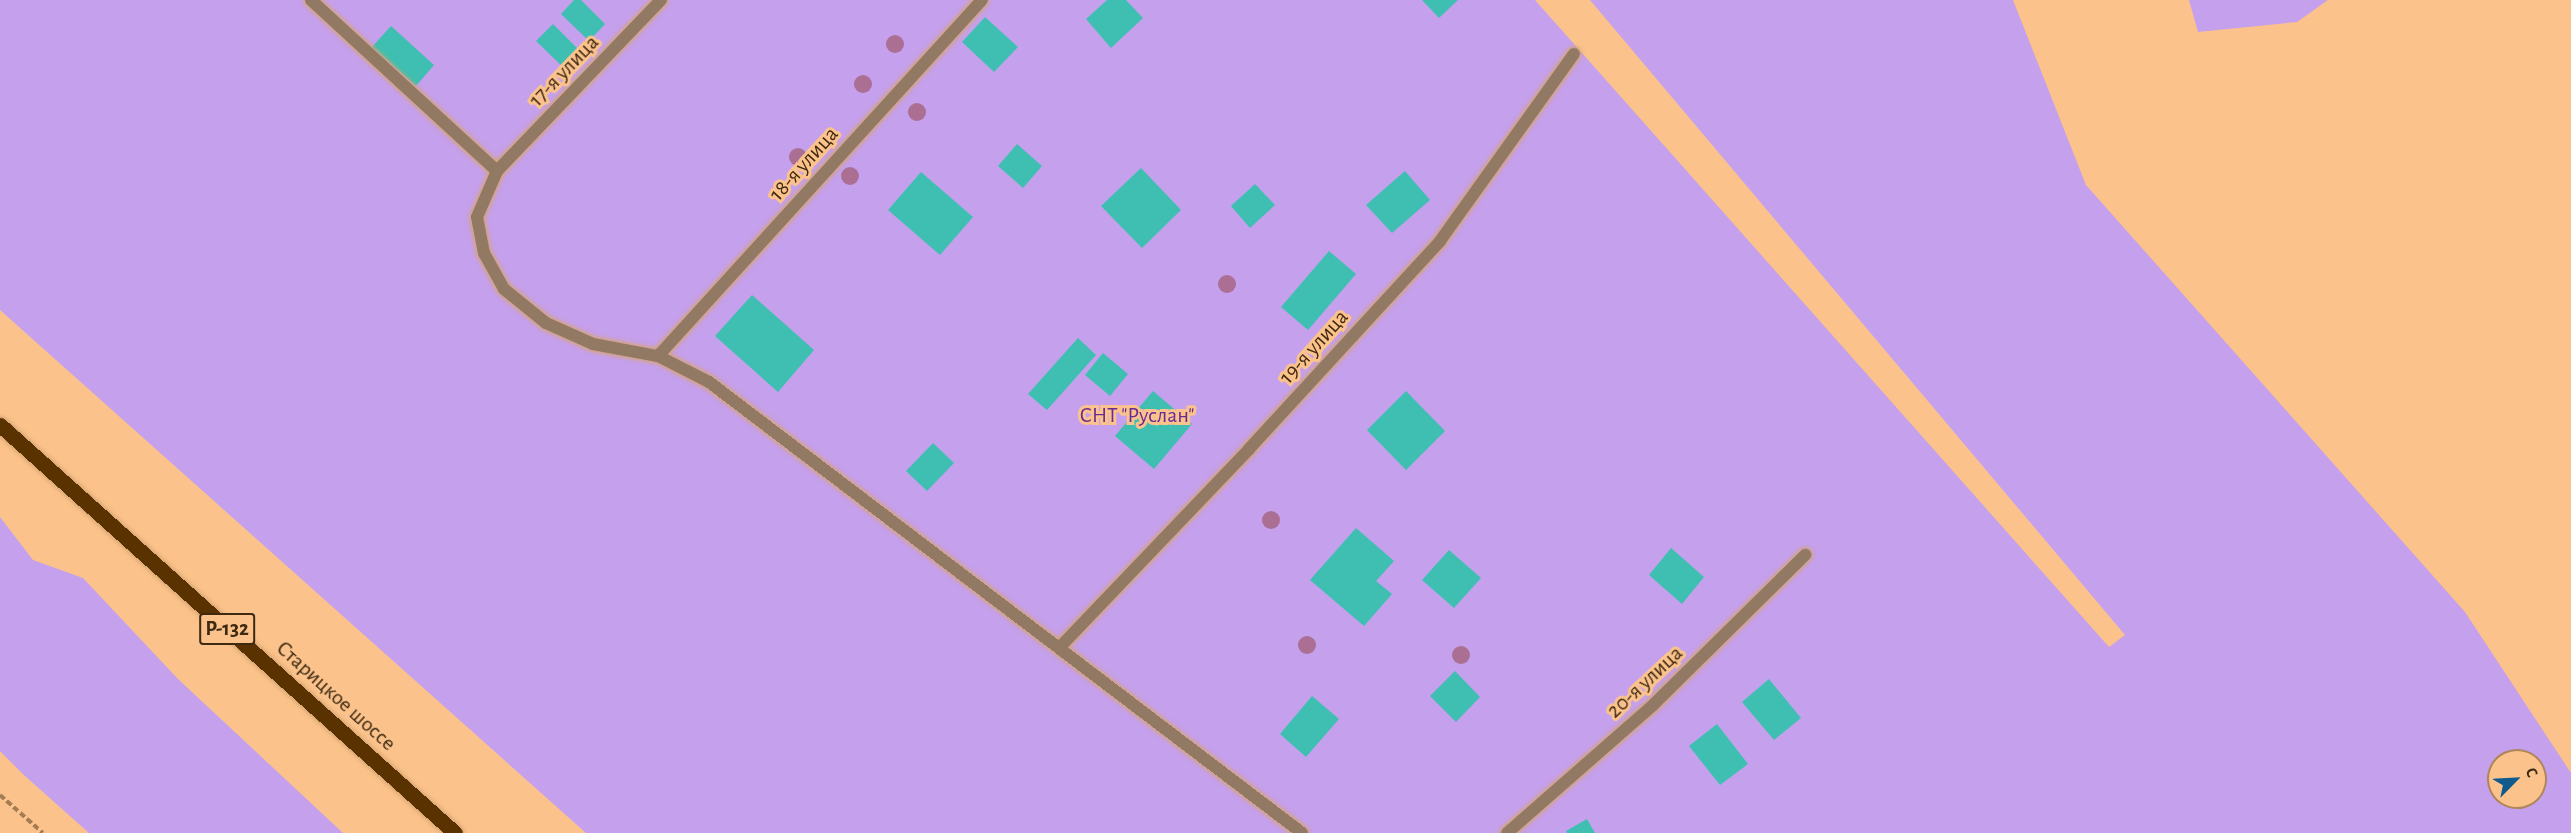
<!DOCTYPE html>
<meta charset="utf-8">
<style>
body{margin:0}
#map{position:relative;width:2571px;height:833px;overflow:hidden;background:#fbc38b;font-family:"Alegreya Sans",sans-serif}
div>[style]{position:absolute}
.green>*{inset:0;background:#c5a0ed}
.building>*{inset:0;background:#3ebfb2}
.path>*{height:4px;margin-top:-2px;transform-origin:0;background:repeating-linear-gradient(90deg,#a57d53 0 6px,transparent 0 9px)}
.roads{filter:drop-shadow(0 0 2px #d5a473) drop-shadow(0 0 2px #d5a473)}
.lane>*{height:12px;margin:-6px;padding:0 6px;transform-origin:6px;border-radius:6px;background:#917963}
.street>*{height:12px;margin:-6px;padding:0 6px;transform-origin:6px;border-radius:6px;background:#917963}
.primary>*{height:15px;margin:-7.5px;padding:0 7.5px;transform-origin:7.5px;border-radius:7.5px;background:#5a3200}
.trees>*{width:18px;height:18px;margin:-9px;border-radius:50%;background:#aa6f92}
span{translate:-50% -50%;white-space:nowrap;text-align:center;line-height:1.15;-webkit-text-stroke:6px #fbc38b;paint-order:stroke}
.shield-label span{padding:2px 4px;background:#fbc38b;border:2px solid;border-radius:4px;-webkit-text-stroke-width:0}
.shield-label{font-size:21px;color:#3e2911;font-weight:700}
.street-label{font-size:22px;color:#3e2911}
.park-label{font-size:22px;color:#672b97}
.north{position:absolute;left:2487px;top:749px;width:60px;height:60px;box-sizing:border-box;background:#fbc38b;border:2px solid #af855a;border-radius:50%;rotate:66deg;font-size:16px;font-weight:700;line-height:24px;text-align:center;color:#3e2911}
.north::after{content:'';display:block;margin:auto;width:21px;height:27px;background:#105a8d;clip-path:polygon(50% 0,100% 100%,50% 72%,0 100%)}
</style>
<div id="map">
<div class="green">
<i style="clip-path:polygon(evenodd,0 0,1535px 0,2109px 647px,2125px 635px,1590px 0,2013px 0,2086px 185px,2465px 612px,2571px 773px,2571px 833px,586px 833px,0 310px,0 0,2499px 761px,2535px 761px,2535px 797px,2499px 797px,2499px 761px)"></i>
<i style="clip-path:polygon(2189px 0,2328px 0,2297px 22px,2198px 32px)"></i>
<i style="clip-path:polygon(0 517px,33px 560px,83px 578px,178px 679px,343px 833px,89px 833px,25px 776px,0 751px)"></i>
</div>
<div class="building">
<i style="clip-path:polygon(574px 0,581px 0,605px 24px,589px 41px,561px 14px)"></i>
<i style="clip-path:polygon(1107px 0,1126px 0,1143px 18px,1111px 48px,1086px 19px)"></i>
<i style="clip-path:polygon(1422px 0,1458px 0,1439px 18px)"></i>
<i style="clip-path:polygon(985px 17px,1018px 47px,994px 72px,962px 42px)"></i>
<i style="clip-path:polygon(553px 24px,581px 52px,565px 69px,536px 41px)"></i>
<i style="clip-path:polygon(391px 26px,434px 65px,416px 86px,372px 47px)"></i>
<i style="clip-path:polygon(1017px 144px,1042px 166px,1023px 188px,998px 166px)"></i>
<i style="clip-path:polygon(1141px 168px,1181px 210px,1142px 248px,1101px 206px)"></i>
<i style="clip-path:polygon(1405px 171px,1430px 200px,1392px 233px,1366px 205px)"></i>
<i style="clip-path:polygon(921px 172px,973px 217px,940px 255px,888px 210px)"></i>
<i style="clip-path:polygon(1255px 184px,1275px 205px,1250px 228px,1231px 206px)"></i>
<i style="clip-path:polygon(1329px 251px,1356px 274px,1308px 330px,1281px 307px)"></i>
<i style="clip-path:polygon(752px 295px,814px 350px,778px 392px,715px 336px)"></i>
<i style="clip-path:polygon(1078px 338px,1096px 355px,1047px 410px,1028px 394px)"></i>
<i style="clip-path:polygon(1103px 353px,1128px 374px,1110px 396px,1085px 375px)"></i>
<i style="clip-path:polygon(1153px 391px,1192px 424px,1154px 469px,1115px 436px)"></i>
<i style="clip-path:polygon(1406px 391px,1445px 431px,1406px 470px,1367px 430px)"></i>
<i style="clip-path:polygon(933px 443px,954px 463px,927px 491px,906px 471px)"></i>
<i style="clip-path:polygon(1356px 528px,1394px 561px,1376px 581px,1392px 594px,1364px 626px,1310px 580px)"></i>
<i style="clip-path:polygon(1671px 548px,1704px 577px,1682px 604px,1649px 575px)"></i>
<i style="clip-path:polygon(1449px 550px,1481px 578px,1454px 608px,1422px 580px)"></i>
<i style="clip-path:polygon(1455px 671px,1480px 697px,1456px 722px,1430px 696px)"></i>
<i style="clip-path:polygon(1769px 679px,1801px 718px,1774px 740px,1742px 702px)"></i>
<i style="clip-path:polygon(1312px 696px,1339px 719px,1306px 757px,1280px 734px)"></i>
<i style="clip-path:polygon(1717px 724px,1748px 764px,1720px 785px,1689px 746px)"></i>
<i style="clip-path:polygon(1587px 819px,1595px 833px,1567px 833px,1566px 831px)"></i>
</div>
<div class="path">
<i style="left:0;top:795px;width:57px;rotate:41.5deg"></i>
</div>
<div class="roads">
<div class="lane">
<i style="left:497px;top:171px;width:237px;rotate:-46.2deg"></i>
<i style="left:658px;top:356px;width:481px;rotate:-47.7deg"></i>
<i style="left:1060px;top:647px;width:274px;rotate:-46.3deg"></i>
<i style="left:1249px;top:449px;width:282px;rotate:-47.4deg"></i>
<i style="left:1440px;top:241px;width:230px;rotate:-54.4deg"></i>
<i style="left:1507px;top:833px;width:194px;rotate:-41.2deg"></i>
<i style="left:1653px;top:705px;width:214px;rotate:-44.6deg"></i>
</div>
<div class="street">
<i style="left:311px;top:0;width:253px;rotate:42.6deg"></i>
<i style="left:497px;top:171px;width:50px;rotate:113.5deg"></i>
<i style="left:477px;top:217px;width:37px;rotate:79deg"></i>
<i style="left:484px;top:253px;width:41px;rotate:60.9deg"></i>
<i style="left:504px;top:289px;width:54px;rotate:39deg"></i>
<i style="left:546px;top:323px;width:51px;rotate:24.1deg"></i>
<i style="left:593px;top:344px;width:66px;rotate:10.5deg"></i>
<i style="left:658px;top:356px;width:57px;rotate:27deg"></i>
<i style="left:709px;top:382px;width:745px;rotate:37.25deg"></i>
</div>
<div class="primary">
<i style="left:0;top:425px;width:611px;rotate:41.88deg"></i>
</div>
</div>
<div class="trees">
<i style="left:895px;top:44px"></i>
<i style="left:863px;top:84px"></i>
<i style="left:917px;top:112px"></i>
<i style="left:798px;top:157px"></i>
<i style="left:850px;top:176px"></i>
<i style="left:1227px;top:284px"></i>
<i style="left:1271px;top:520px"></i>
<i style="left:1307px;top:645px"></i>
<i style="left:1461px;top:655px"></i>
</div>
<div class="shield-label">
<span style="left:227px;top:629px">Р-132</span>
</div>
<div class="street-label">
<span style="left:564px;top:71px;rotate:-46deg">17-я улица</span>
<span style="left:804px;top:164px;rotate:-48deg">18-я улица</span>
<span style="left:1314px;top:347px;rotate:-48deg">19-я улица</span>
<span style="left:1645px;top:682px;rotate:-43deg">20-я улица</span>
<span style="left:336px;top:696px;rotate:42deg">Старицкое шоссе</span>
</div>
<div class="park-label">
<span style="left:1137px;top:416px">СНТ "Руслан"</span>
</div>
<div class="north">С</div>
</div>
